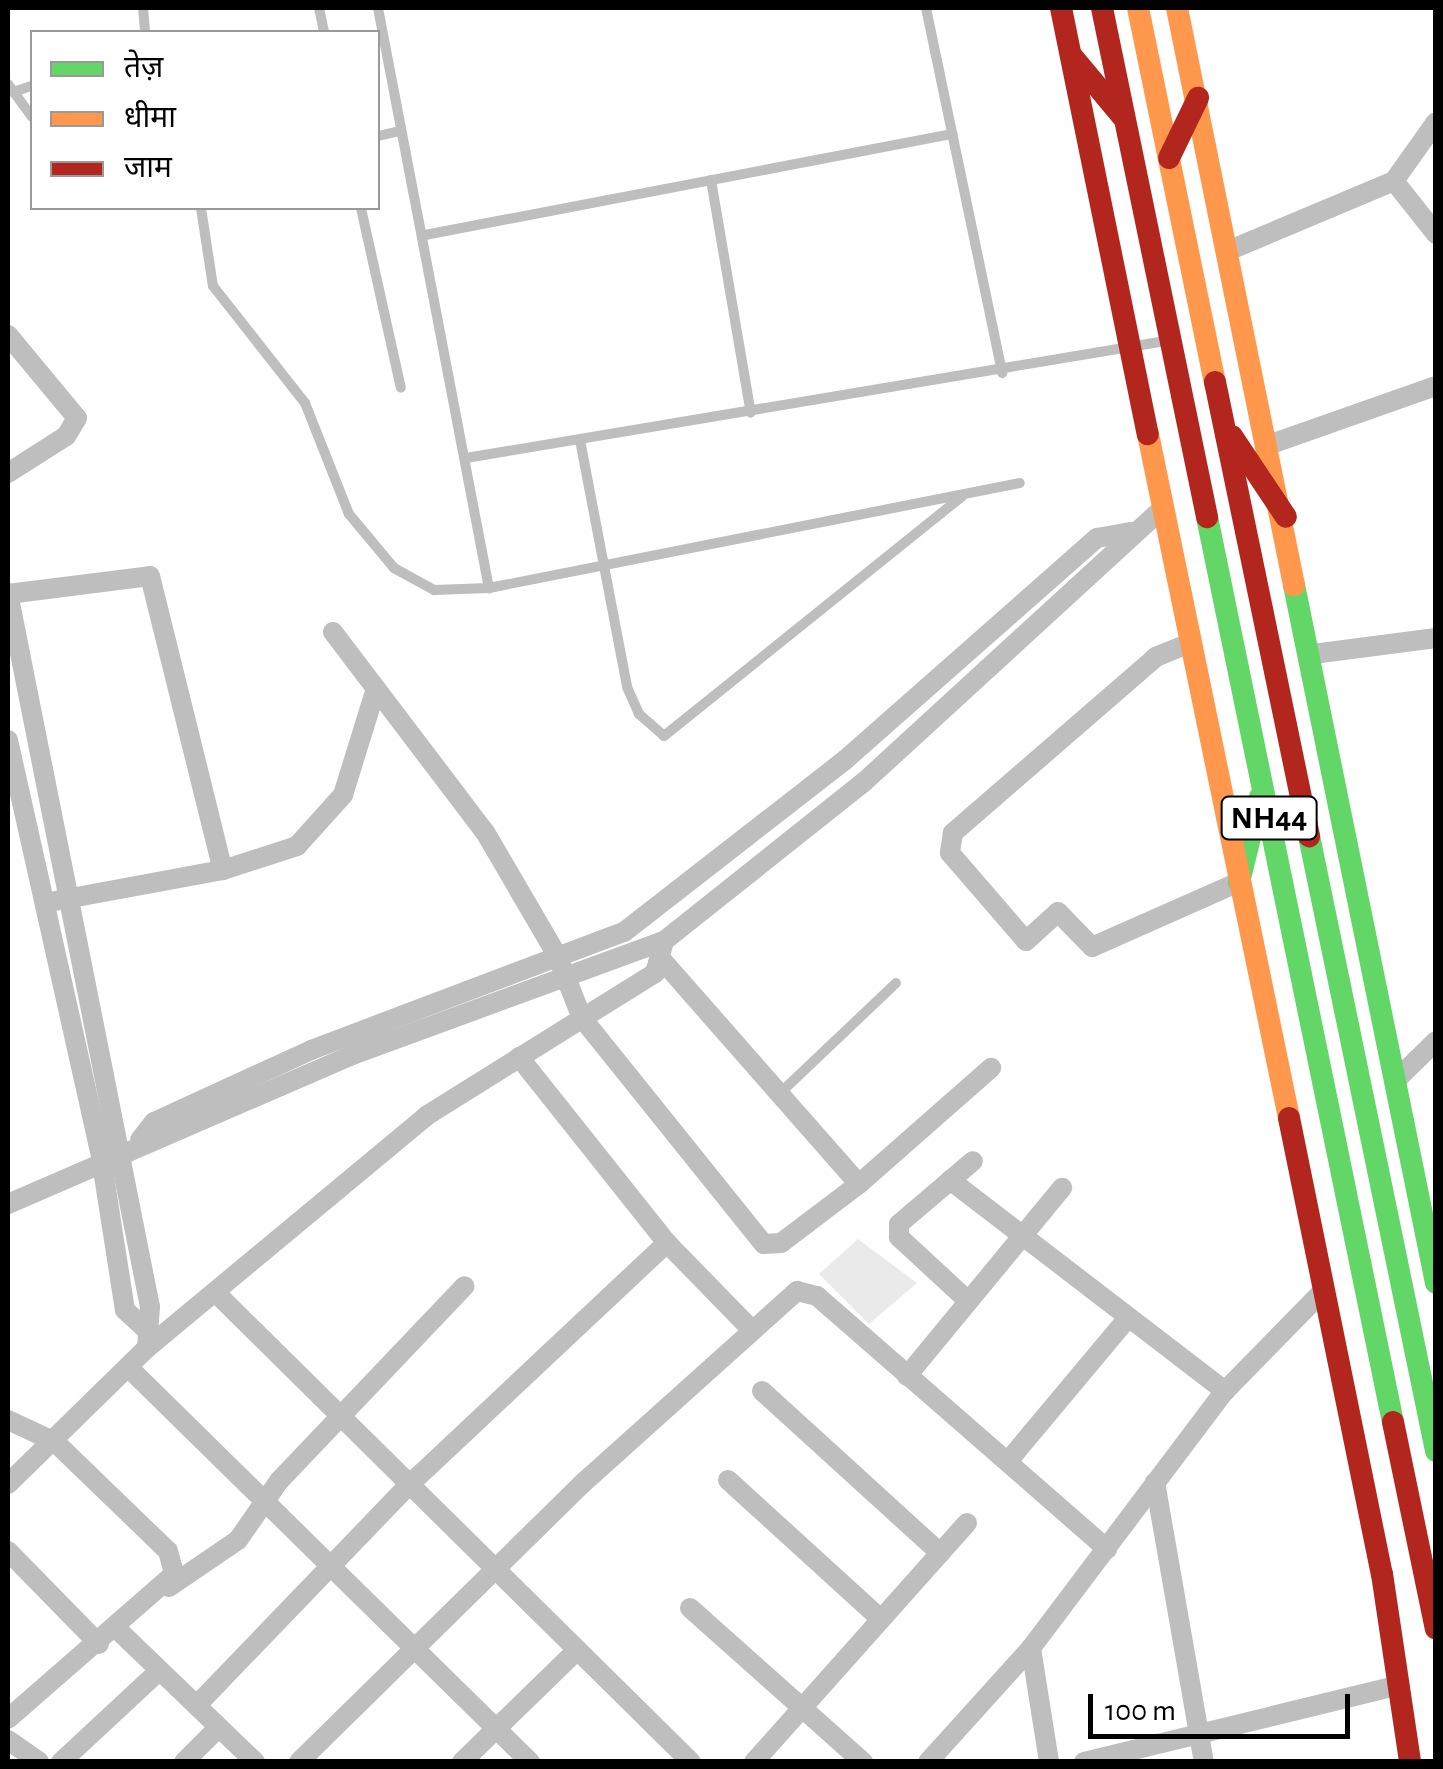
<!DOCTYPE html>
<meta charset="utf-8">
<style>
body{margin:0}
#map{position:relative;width:1443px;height:1769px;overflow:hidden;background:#fff;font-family:"Alegreya Sans","Noto Sans Devanagari",sans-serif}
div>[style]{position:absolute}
.green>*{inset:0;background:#eaeaea}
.lane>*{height:10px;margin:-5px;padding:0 5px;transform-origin:5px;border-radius:5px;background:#bebebe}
.street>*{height:20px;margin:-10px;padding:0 10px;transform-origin:10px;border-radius:10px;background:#bebebe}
.fast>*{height:22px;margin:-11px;padding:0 11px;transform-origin:11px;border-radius:11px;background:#63d668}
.slow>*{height:22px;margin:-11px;padding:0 11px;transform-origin:11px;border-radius:11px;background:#ff974d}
.jam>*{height:22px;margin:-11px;padding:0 11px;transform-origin:11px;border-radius:11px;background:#b3261e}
span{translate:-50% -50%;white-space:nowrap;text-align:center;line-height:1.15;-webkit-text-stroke:8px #fff;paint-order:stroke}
.shield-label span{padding:2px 8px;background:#fff;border:2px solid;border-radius:8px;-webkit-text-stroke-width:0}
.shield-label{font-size:32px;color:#000;font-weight:700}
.frame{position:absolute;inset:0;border:10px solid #000;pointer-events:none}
.legend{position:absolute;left:30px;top:30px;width:350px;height:180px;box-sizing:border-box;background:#fff;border:2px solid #999;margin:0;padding:12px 18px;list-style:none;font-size:30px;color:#000}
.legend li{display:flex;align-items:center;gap:20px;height:50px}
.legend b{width:50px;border:2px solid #999}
.scale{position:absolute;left:1088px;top:1694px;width:262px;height:45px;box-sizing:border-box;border:5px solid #000;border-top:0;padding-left:12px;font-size:30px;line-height:35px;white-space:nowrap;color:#000;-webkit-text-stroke:8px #fff;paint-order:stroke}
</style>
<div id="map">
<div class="green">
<i style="clip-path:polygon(858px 1239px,917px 1283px,869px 1324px,819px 1274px)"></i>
</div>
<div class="lane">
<i style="left:143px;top:8px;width:24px;rotate:85deg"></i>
<i style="left:319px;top:8px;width:25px;rotate:78deg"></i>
<i style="left:378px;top:8px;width:591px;rotate:79.17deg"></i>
<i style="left:926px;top:8px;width:373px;rotate:78.2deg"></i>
<i style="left:8px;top:84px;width:41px;rotate:54deg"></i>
<i style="left:13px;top:92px;width:20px;rotate:-18deg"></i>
<i style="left:378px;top:136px;width:23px;rotate:-13deg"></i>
<i style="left:711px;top:180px;width:236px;rotate:80.3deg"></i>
<i style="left:201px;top:208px;width:79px;rotate:81.3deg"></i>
<i style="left:213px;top:286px;width:149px;rotate:51.8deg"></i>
<i style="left:305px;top:403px;width:119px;rotate:68.4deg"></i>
<i style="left:349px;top:514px;width:70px;rotate:50.2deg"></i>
<i style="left:394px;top:568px;width:46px;rotate:28.8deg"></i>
<i style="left:434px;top:590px;width:55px;rotate:-2.1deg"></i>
<i style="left:489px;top:588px;width:541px;rotate:-11.19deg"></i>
<i style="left:361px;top:208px;width:184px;rotate:77.5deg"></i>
<i style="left:425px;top:235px;width:537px;rotate:-10.85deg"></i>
<i style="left:580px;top:440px;width:251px;rotate:79.2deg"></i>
<i style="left:627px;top:687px;width:30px;rotate:66deg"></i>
<i style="left:639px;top:714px;width:33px;rotate:41deg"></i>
<i style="left:664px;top:736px;width:383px;rotate:-38.8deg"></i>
<i style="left:466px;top:458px;width:709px;rotate:-9.5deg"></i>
<i style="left:777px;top:1096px;width:164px;rotate:-43.5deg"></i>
</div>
<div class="street">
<i style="left:1394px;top:181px;width:68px;rotate:51.6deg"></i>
<i style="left:1230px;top:250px;width:178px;rotate:-22.8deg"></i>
<i style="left:1394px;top:181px;width:72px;rotate:-54.6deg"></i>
<i style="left:8px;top:335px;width:108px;rotate:50.3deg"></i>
<i style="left:77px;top:418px;width:21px;rotate:121deg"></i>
<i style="left:66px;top:436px;width:69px;rotate:147.5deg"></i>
<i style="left:1271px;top:444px;width:175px;rotate:-19.4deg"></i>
<i style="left:8px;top:593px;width:728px;rotate:78.75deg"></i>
<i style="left:150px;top:1307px;width:41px;rotate:94.2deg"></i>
<i style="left:8px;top:594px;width:143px;rotate:-7.2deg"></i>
<i style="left:150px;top:576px;width:303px;rotate:76.1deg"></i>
<i style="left:333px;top:632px;width:251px;rotate:52.8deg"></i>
<i style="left:485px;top:832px;width:143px;rotate:59.7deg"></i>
<i style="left:557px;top:955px;width:68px;rotate:68.4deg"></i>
<i style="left:582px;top:1018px;width:290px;rotate:51.2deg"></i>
<i style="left:764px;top:1244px;width:17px;rotate:-3deg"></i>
<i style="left:781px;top:1243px;width:98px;rotate:-37.1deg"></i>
<i style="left:859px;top:1184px;width:176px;rotate:-41.3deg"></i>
<i style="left:1190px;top:643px;width:37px;rotate:158deg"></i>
<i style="left:1156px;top:657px;width:269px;rotate:139.1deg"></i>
<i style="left:953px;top:833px;width:20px;rotate:99deg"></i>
<i style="left:950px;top:853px;width:116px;rotate:49.2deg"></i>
<i style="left:1026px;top:941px;width:43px;rotate:-42.2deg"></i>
<i style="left:1058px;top:912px;width:49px;rotate:45.8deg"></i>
<i style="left:1092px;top:947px;width:161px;rotate:-23.9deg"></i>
<i style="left:1313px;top:654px;width:124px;rotate:-7.4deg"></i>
<i style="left:8px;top:740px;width:427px;rotate:77.4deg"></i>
<i style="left:101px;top:1157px;width:155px;rotate:81.1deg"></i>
<i style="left:125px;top:1310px;width:25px;rotate:43deg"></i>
<i style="left:55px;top:901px;width:171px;rotate:-10.5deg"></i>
<i style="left:223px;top:870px;width:78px;rotate:-18deg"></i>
<i style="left:297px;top:846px;width:69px;rotate:-48deg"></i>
<i style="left:343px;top:795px;width:105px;rotate:-72.8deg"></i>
<i style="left:662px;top:960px;width:298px;rotate:48.7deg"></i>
<i style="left:519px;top:1057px;width:238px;rotate:51.5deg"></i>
<i style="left:667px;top:1243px;width:117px;rotate:45.7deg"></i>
<i style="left:1395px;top:1081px;width:57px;rotate:-44.3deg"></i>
<i style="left:140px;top:1140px;width:23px;rotate:-52deg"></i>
<i style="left:154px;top:1122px;width:173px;rotate:-24.6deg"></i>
<i style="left:311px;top:1050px;width:335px;rotate:-20.7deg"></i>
<i style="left:624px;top:932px;width:280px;rotate:-37.9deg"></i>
<i style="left:845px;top:760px;width:336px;rotate:-41.4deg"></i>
<i style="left:1097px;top:538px;width:35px;rotate:-10deg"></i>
<i style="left:950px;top:1180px;width:347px;rotate:37.5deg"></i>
<i style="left:8px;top:1204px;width:375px;rotate:-23.4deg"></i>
<i style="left:352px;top:1055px;width:332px;rotate:-20.1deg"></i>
<i style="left:664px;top:941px;width:256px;rotate:-38.5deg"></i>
<i style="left:864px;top:782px;width:406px;rotate:-42.5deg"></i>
<i style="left:217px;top:1294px;width:666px;rotate:44.64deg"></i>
<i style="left:967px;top:1300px;width:93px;rotate:-137.2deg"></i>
<i style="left:899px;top:1237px;width:13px;rotate:-90deg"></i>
<i style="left:899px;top:1224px;width:97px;rotate:-40.4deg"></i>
<i style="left:130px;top:1369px;width:561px;rotate:44.49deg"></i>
<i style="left:907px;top:1376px;width:244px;rotate:-50.5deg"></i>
<i style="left:762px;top:1391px;width:241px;rotate:42.3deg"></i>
<i style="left:8px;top:1420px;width:52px;rotate:25.1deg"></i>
<i style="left:55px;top:1442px;width:157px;rotate:44deg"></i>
<i style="left:168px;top:1551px;width:24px;rotate:75deg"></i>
<i style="left:174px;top:1574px;width:220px;rotate:138.9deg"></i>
<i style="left:1009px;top:1460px;width:184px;rotate:-50.1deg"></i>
<i style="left:728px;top:1480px;width:207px;rotate:42.3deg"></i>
<i style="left:1155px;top:1482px;width:284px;rotate:80.1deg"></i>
<i style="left:8px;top:1484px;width:194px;rotate:-44.4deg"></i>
<i style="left:147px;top:1348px;width:363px;rotate:-39.7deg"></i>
<i style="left:426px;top:1116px;width:270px;rotate:-32deg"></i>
<i style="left:655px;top:973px;width:33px;rotate:-74deg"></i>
<i style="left:8px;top:1551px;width:130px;rotate:45.6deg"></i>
<i style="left:169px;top:1587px;width:83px;rotate:-34.3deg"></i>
<i style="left:238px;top:1540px;width:72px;rotate:-55.2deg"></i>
<i style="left:279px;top:1481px;width:269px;rotate:-46.4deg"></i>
<i style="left:690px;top:1608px;width:232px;rotate:41.7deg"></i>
<i style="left:118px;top:1630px;width:190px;rotate:43.9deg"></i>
<i style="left:1031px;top:1648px;width:115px;rotate:81deg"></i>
<i style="left:197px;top:1705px;width:306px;rotate:-46.1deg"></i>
<i style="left:409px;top:1485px;width:354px;rotate:-43.2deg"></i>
<i style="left:8px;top:1740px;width:38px;rotate:35deg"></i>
<i style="left:61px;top:1762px;width:134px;rotate:-42.9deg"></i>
<i style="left:184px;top:1762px;width:49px;rotate:-45deg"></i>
<i style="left:299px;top:1762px;width:398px;rotate:-44.5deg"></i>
<i style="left:583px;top:1483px;width:288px;rotate:-41.9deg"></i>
<i style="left:797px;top:1291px;width:21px;rotate:14deg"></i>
<i style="left:817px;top:1296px;width:385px;rotate:41.1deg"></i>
<i style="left:462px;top:1762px;width:161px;rotate:-44.2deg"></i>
<i style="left:754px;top:1762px;width:320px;rotate:-48.3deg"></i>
<i style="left:928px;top:1762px;width:154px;rotate:-47.9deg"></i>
<i style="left:1031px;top:1648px;width:322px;rotate:-53deg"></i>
<i style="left:1225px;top:1391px;width:141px;rotate:-45.6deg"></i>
<i style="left:1084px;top:1762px;width:324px;rotate:-13.7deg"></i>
</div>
<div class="fast">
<i style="left:1207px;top:517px;width:924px;rotate:78.39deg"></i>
<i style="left:1294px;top:585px;width:712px;rotate:78.5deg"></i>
<i style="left:1309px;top:836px;width:628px;rotate:78.33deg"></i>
<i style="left:1239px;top:882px;width:88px;rotate:-76.1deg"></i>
</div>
<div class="slow">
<i style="left:1138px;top:8px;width:382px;rotate:78.4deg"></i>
<i style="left:1177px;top:8px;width:589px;rotate:78.54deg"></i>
<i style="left:1148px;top:434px;width:698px;rotate:78.35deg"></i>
</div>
<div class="jam">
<i style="left:1061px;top:8px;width:435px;rotate:78.5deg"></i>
<i style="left:1102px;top:8px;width:520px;rotate:78.34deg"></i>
<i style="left:1071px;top:55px;width:80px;rotate:50.1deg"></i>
<i style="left:1169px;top:158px;width:67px;rotate:-64.2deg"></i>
<i style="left:1215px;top:382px;width:464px;rotate:78.3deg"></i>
<i style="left:1232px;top:436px;width:97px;rotate:56.3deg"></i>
<i style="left:1289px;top:1118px;width:465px;rotate:78.5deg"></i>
<i style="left:1382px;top:1574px;width:190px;rotate:81.5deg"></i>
<i style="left:1393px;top:1422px;width:211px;rotate:78.3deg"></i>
</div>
<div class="shield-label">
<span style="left:1269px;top:818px">NH44</span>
</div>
<div class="frame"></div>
<ul class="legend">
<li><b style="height:12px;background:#63d668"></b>तेज़</li>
<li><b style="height:12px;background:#ff974d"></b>धीमा</li>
<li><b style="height:12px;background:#b3261e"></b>जाम</li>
</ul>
<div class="scale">100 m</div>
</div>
